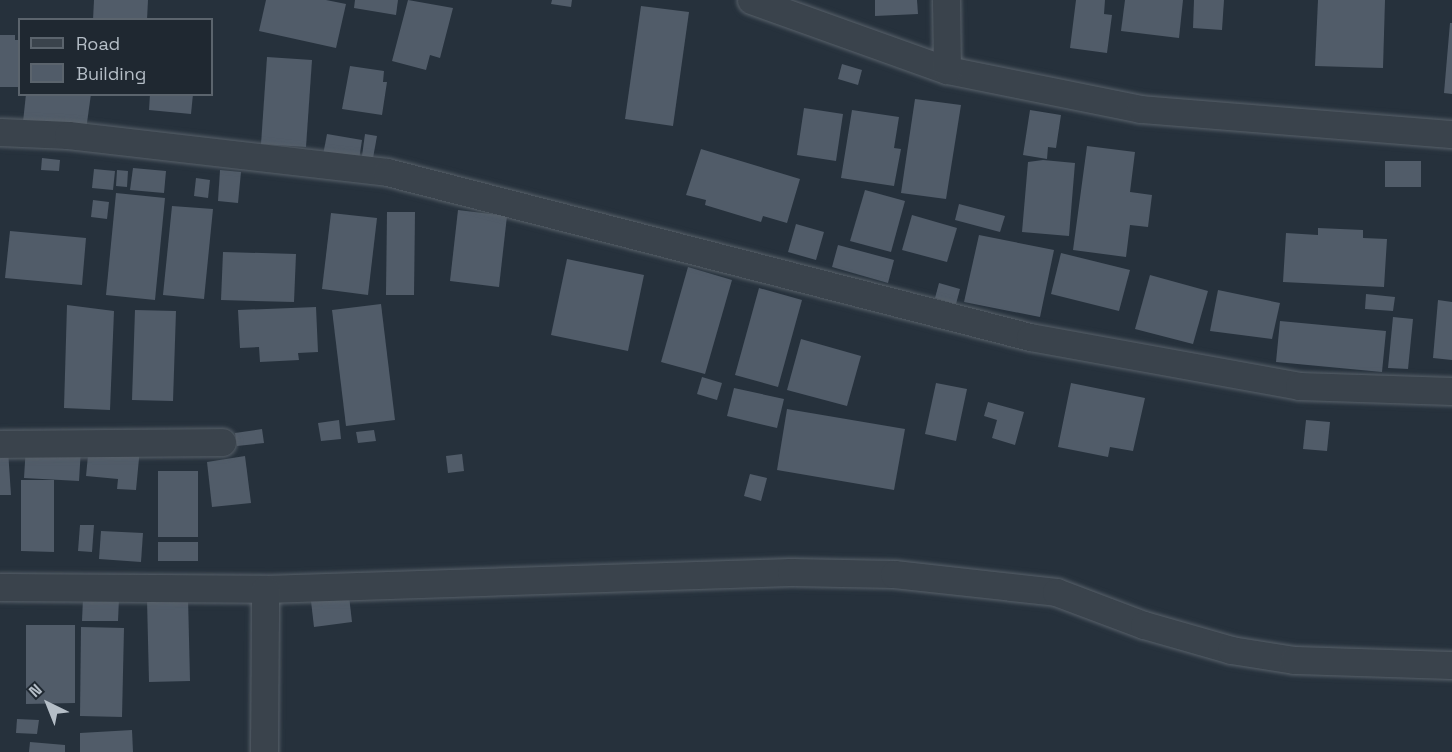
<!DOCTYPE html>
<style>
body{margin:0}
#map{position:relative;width:1452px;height:752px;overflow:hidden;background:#26313c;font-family:"Space Grotesk",sans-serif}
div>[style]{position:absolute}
.building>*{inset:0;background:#515c69}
.roads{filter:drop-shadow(0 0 2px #58616a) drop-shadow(0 0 2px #58616a)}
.minor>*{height:27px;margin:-13.5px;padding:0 13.5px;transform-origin:13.5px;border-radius:13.5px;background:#3a434c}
span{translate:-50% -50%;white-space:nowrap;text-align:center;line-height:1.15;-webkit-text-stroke:6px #1f2831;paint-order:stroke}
.legend{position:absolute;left:18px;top:18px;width:195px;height:78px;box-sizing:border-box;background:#1f2831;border:2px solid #5b646d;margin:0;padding:8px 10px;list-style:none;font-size:18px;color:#b5bec7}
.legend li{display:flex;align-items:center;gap:12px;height:30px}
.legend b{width:30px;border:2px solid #5b646d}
.north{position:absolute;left:18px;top:674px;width:60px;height:60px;-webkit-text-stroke:4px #1f2831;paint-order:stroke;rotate:317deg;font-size:16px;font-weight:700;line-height:24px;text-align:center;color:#b5bec7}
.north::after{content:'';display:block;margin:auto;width:21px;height:27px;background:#b5bec7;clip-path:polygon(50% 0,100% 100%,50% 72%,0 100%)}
</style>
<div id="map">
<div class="building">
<i style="clip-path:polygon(94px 0,148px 0,147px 20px,93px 20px)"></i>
<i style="clip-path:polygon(266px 0,326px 0,346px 4px,336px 48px,259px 31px)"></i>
<i style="clip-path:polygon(355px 0,398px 0,396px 15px,354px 8px)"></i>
<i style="clip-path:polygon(408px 0,453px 8px,440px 58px,430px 55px,426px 70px,392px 61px)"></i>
<i style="clip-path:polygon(552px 0,572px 0,571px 7px,551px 4px)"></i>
<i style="clip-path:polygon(875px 0,917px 0,918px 14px,875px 16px)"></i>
<i style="clip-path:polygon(1076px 0,1105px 0,1104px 14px,1112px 15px,1107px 53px,1070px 48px)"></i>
<i style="clip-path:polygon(1125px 0,1183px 0,1179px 38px,1121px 31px)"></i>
<i style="clip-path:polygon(1194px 0,1224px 0,1222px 30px,1193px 28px)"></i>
<i style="clip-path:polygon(1318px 0,1385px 0,1383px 68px,1315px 66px)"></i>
<i style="clip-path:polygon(641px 6px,689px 12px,673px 126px,625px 119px)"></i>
<i style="clip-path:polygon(1450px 23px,1452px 23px,1452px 94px,1444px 93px)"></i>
<i style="clip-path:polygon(0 35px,15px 35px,15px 40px,19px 40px,20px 87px,0 87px)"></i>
<i style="clip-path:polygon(267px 57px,312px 60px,306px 147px,261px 144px)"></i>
<i style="clip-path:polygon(842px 64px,862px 70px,858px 85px,838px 79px)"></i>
<i style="clip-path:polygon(350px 66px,384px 71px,383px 82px,387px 82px,382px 115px,342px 109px)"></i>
<i style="clip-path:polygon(26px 94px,91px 94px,86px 130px,23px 122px)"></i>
<i style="clip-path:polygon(150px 94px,193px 94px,191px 114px,149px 110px)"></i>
<i style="clip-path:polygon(915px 99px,961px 105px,946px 199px,901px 193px)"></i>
<i style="clip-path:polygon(804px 108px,843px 114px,836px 161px,797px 155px)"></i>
<i style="clip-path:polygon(852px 110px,899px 117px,894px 148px,901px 149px,894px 186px,841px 178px)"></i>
<i style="clip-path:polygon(1030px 110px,1061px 115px,1056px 148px,1048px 147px,1047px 159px,1023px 155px)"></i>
<i style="clip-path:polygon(327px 134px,362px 140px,359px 160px,323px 155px)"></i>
<i style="clip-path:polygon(365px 134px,377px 136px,373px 158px,362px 156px)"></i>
<i style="clip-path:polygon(1087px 146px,1135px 152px,1130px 192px,1152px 195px,1148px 227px,1130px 225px,1126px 257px,1073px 250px)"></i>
<i style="clip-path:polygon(701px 149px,800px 179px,787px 223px,763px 216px,761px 222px,705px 205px,706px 200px,686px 195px)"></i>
<i style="clip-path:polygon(42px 158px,60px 160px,59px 171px,41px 170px)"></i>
<i style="clip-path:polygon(1043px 160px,1075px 163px,1069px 236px,1022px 232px,1028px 162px)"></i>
<i style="clip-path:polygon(1385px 161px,1421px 161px,1421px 187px,1385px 187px)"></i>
<i style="clip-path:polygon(133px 168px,166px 171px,164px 193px,130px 190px)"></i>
<i style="clip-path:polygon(94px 169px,115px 171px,113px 190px,92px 188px)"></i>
<i style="clip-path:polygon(117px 170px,128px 171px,127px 187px,116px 186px)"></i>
<i style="clip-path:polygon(220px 170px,241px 172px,238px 203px,218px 201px)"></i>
<i style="clip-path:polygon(196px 178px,210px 180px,208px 198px,194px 196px)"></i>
<i style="clip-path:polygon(865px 190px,905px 201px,891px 252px,850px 241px)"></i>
<i style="clip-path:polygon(116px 193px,165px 198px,155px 300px,106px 295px)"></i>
<i style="clip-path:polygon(93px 200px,109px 202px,107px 219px,91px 217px)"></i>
<i style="clip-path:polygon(959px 204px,1005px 216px,1000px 232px,955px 220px)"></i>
<i style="clip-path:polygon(172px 206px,213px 209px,204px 299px,163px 295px)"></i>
<i style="clip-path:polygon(458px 210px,507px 216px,499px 287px,450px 281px)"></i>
<i style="clip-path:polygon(387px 212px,415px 212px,414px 295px,386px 295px)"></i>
<i style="clip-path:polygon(331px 213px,377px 218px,368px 295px,322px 289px)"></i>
<i style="clip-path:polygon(912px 215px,957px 228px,947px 262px,902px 250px)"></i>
<i style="clip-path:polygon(796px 224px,824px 232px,816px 260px,788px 252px)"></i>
<i style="clip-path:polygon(1318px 228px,1363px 230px,1363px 238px,1387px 239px,1384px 287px,1283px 282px,1286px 233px,1318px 235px)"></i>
<i style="clip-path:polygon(10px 231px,86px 238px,82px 285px,5px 278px)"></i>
<i style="clip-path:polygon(979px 235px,1054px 250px,1040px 317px,964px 302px)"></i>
<i style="clip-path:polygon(838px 245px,894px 260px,888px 283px,832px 267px)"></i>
<i style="clip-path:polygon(223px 252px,296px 254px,294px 302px,221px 300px)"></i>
<i style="clip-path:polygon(1061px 253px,1130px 270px,1119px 311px,1051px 294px)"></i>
<i style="clip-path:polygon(567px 259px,644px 275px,628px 351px,551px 335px)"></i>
<i style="clip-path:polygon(688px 267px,732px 280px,705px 374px,661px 362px)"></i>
<i style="clip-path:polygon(1150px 275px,1208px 291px,1193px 344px,1135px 329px)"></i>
<i style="clip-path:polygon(939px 283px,960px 289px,956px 304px,935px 298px)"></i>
<i style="clip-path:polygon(759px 288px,802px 300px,778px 387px,735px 375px)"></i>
<i style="clip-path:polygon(1218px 290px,1280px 303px,1272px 339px,1210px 331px)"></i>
<i style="clip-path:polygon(1366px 294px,1395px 297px,1393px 311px,1365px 309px)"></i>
<i style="clip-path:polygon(1438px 300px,1452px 302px,1452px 360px,1433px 358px)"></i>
<i style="clip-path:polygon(381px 304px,395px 420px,346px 426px,332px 310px)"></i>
<i style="clip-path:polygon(67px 305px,114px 311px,110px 410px,64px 408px)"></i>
<i style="clip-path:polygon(316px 307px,318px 352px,298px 353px,299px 360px,260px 362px,259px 347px,240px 348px,238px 310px)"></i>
<i style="clip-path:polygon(135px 310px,176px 311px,173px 401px,132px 400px)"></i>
<i style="clip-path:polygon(1393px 317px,1413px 319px,1408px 369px,1388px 368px)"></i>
<i style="clip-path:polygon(1280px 321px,1386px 331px,1382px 372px,1276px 362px)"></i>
<i style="clip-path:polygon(801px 339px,861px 356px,847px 406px,787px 390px)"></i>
<i style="clip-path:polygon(702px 377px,722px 383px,717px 400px,697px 394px)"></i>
<i style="clip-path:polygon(936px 383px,967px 389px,956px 441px,925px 434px)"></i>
<i style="clip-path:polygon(1071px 383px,1145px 398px,1133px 451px,1110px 447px,1108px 457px,1058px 447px)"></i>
<i style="clip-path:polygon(734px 388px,784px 399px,777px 428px,727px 416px)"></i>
<i style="clip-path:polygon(988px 402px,1024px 412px,1015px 445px,992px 438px,997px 420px,984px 416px)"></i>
<i style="clip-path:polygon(787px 409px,905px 429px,894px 490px,777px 470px)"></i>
<i style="clip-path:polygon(339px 420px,341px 439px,321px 441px,318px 423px)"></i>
<i style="clip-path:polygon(1306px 420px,1330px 422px,1327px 451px,1303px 449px)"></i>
<i style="clip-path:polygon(262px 429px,264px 443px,237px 446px,235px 433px)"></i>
<i style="clip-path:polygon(374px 430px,376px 441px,358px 443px,356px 432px)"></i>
<i style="clip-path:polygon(89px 445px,140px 448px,136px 490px,117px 489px,118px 479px,86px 476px)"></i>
<i style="clip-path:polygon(26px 446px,81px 449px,79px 481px,24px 478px)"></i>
<i style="clip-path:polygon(8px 450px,11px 495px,0 495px,0 451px)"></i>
<i style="clip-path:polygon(462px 454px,464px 471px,448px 473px,446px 456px)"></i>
<i style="clip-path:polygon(245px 456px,251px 503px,212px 507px,207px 462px)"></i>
<i style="clip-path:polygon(158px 471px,198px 471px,198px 537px,158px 537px)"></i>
<i style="clip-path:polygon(750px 474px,767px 478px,761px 501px,744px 496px)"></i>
<i style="clip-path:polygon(21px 480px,54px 480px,54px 552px,21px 551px)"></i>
<i style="clip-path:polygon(80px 525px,94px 525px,92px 552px,78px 551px)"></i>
<i style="clip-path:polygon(101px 531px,143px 533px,141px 562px,99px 559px)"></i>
<i style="clip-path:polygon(158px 542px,198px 542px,198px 561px,158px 561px)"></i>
<i style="clip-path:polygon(349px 596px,352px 622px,314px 627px,311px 601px)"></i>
<i style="clip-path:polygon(188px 597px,190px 681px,149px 682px,147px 599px)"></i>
<i style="clip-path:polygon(83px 598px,119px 598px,118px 621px,82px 621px)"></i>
<i style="clip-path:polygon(26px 625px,75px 625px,75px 703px,26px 704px)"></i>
<i style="clip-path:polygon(81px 627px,124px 628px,122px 717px,80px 716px)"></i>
<i style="clip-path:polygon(17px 719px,39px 720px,37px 734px,16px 733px)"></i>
<i style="clip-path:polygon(132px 730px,133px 752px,80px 752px,80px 733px)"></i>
<i style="clip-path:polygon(30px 742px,65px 745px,65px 752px,29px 752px)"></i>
</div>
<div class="roads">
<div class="minor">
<i style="left:751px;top:0;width:208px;rotate:19.7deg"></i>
<i style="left:947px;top:70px;width:197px;rotate:11.4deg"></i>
<i style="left:1140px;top:109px;width:313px;rotate:4.6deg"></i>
<i style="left:946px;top:0;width:70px;rotate:89.2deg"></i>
<i style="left:0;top:132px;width:68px;rotate:2.5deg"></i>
<i style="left:68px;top:135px;width:321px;rotate:6.6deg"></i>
<i style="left:387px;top:172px;width:664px;rotate:14.39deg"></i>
<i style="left:1030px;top:337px;width:273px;rotate:10.3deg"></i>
<i style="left:1299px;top:386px;width:153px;rotate:1.9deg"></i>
<i style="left:0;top:444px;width:222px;rotate:-0.5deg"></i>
<i style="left:0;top:587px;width:265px;rotate:0.4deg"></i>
<i style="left:265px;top:589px;width:526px;rotate:-1.85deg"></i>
<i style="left:791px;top:572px;width:103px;rotate:1.1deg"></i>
<i style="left:894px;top:574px;width:163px;rotate:6.3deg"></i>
<i style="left:1056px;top:592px;width:94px;rotate:20.6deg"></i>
<i style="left:1144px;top:625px;width:91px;rotate:16deg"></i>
<i style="left:1231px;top:650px;width:64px;rotate:9deg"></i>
<i style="left:1294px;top:660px;width:158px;rotate:1.8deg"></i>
<i style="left:264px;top:752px;width:163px;rotate:-89.6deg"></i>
</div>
</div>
<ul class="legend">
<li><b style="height:8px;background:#3a434c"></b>Road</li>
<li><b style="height:16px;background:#515c69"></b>Building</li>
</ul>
<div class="north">N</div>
</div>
